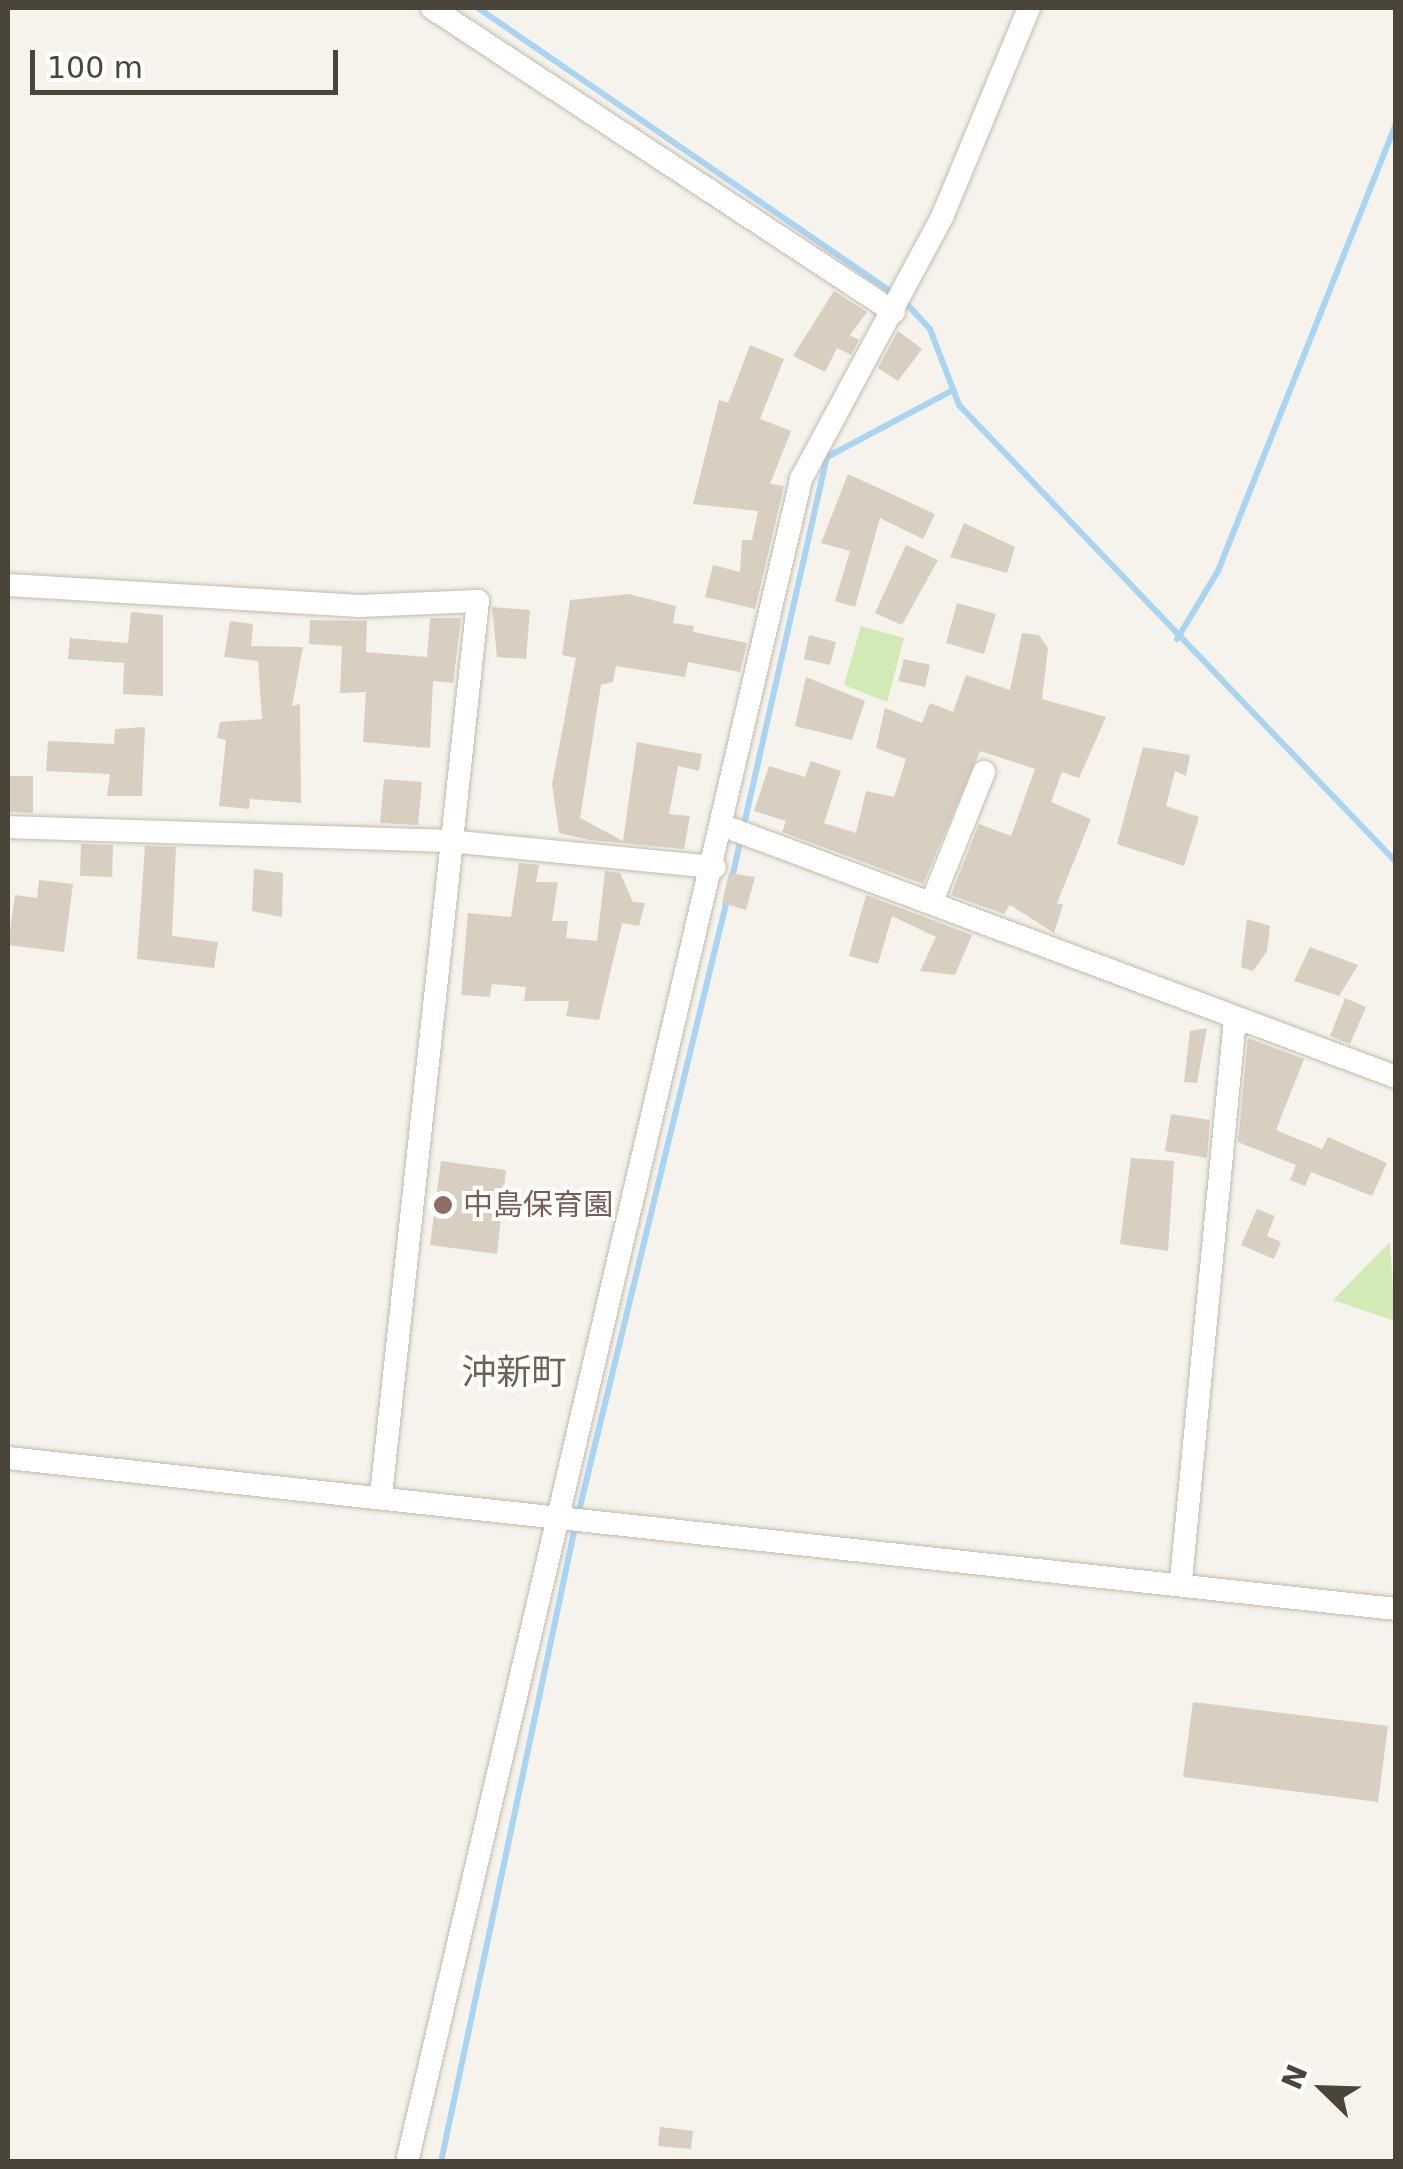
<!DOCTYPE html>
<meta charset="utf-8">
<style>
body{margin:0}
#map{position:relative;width:1403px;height:2169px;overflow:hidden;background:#f6f3ec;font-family:"DejaVu Sans","Noto Sans JP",sans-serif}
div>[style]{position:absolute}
.green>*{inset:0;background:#d2eab5}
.stream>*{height:6px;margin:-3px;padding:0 3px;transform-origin:3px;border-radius:3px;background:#a9d4f2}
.building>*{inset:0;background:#d8cfc1}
.roads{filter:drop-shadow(0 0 2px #c2bbae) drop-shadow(0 0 2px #c2bbae)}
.minor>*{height:22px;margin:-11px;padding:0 11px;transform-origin:11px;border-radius:11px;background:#fff}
.dots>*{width:28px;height:28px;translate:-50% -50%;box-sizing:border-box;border:5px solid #fff;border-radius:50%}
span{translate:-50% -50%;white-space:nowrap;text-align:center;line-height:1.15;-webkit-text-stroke:8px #fff;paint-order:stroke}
.education-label{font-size:30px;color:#785e54}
.left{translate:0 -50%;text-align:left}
.quarter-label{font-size:35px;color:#6e6250}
.frame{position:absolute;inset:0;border:10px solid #4b4439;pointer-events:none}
.north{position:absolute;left:1273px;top:2039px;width:100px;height:100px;-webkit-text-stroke:8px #fff;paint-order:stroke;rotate:293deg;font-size:28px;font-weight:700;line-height:40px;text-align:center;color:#4b4439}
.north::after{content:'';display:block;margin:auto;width:35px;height:45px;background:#4b4439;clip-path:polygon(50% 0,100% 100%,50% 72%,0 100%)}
.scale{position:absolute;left:30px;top:50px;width:308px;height:45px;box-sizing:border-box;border:5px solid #4b4439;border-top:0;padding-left:12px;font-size:30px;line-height:35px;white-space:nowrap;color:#4b4439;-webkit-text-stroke:8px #fff;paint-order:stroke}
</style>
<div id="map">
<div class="green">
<i style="clip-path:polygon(861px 626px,904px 638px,887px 702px,844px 685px)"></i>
<i style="clip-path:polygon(1390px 1242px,1395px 1321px,1333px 1300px)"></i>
</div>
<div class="stream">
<i style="left:478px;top:8px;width:503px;rotate:34.48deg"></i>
<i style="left:903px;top:300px;width:40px;rotate:47deg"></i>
<i style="left:930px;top:329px;width:81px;rotate:69.1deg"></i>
<i style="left:959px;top:405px;width:632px;rotate:46.28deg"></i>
<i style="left:1177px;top:639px;width:79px;rotate:-58.9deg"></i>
<i style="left:1218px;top:571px;width:482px;rotate:-68.3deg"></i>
<i style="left:732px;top:878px;width:432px;rotate:-77.3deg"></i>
<i style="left:827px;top:457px;width:143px;rotate:-28deg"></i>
<i style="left:578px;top:1515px;width:633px;rotate:-76.38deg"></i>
<i style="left:441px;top:2162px;width:649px;rotate:-78.08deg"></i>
</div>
<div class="building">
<i style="clip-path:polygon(834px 291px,867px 312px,850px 335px,859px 340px,851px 355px,837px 348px,825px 372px,793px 356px)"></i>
<i style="clip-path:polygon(898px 331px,922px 349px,898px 381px,878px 368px)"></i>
<i style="clip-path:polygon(750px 345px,784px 359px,760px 419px,791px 431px,770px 484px,784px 486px,755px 609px,705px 597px,713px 565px,740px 572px,742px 540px,752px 540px,758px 511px,693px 504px,719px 400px,728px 403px)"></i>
<i style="clip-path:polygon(848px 474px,935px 514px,923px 539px,880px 518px,855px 607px,835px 601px,850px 551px,821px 543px)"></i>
<i style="clip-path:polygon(964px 523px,1015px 547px,1007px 573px,950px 557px)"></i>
<i style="clip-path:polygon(906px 545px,938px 560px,902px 625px,875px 613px)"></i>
<i style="clip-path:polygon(629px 594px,676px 606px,673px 623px,694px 626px,693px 632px,747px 643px,740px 672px,688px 662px,685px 677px,616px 666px,613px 682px,601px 685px,580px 818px,623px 841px,637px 742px,702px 754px,699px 771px,678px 766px,669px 814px,690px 816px,684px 849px,590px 840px,559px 833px,552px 784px,576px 658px,562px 655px,570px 600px)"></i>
<i style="clip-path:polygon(957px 603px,996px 614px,984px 654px,946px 643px)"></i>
<i style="clip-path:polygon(492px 607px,530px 610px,526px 659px,497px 657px)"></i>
<i style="clip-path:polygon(131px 612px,163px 615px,163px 696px,123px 694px,124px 663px,68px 659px,70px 638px,128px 643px)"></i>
<i style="clip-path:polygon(430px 618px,461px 618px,453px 683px,433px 681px,430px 748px,363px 742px,366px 692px,340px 693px,342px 646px,309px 644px,310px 620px,367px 621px,366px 652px,427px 657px)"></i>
<i style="clip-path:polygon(230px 621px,253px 624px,251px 646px,303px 647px,292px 706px,300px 704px,301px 803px,250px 799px,249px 809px,219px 806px,226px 740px,217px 738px,220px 722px,262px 719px,258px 661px,224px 657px)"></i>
<i style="clip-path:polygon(1022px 633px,1039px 635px,1048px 648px,1042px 699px,1106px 717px,1079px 778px,1062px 772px,1051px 802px,1091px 819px,1057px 903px,1063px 905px,1054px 933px,1010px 905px,1004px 914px,951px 895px,979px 824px,1011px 836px,1035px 769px,980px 751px,923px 884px,782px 832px,786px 821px,754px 811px,769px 766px,805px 777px,811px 761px,841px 771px,824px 823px,856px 833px,866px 791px,894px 797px,906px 759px,876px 748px,885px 708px,922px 723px,930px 703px,953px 712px,966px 675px,1010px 690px)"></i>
<i style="clip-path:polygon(809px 635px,836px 642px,830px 665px,804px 659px)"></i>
<i style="clip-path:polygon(904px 659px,930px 665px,925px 687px,898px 681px)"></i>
<i style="clip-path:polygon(806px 677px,865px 701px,852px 740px,795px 726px)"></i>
<i style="clip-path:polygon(145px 727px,142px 796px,107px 796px,110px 774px,46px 771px,48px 741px,114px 744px,115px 729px)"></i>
<i style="clip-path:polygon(1143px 747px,1190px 755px,1186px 776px,1175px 771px,1166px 806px,1199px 817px,1184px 866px,1117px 844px)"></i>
<i style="clip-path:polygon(8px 776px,33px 776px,33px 813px,8px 812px)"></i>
<i style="clip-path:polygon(384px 779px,422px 782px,418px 825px,380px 823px)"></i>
<i style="clip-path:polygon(81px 844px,113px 845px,112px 877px,80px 876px)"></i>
<i style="clip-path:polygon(145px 846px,176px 847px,172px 936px,218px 942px,214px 968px,137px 959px)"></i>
<i style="clip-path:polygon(519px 863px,539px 865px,536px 882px,558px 882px,552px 921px,568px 921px,566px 938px,597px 941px,605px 871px,620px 873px,633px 902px,645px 903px,639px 926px,622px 923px,599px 1020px,566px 1016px,569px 1001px,524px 1001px,526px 987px,492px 984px,490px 997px,461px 995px,468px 913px,511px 917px)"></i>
<i style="clip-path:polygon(254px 869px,283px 873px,282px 917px,252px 911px)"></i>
<i style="clip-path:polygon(729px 873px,755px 877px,746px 910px,722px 903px)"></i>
<i style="clip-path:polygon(39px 880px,73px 884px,64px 952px,8px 945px,15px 895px,37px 898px)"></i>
<i style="clip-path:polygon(866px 895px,972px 935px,955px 975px,920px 971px,936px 937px,892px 916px,878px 964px,849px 956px)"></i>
<i style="clip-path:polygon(1247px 919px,1270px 926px,1267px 951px,1253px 971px,1241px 967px)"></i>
<i style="clip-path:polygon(1310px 947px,1358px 965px,1339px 996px,1294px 981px)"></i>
<i style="clip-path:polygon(1345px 998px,1366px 1007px,1350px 1044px,1330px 1036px)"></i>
<i style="clip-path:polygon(1207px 1028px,1197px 1083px,1184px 1082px,1190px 1031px)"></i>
<i style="clip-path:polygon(1248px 1038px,1304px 1059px,1276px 1130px,1322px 1149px,1328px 1137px,1387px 1163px,1372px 1196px,1311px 1172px,1305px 1186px,1290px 1180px,1296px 1165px,1238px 1142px)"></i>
<i style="clip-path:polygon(1171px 1114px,1210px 1120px,1207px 1158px,1165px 1151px)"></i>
<i style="clip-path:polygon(1131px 1158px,1174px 1161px,1168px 1251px,1120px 1244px)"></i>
<i style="clip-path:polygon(441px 1161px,506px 1170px,497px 1254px,430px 1245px)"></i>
<i style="clip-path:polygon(1257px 1209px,1275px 1216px,1267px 1236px,1281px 1242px,1274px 1259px,1241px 1245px)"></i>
<i style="clip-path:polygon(1193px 1702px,1388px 1726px,1378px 1802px,1183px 1777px)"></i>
<i style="clip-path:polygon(660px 2127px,693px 2131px,691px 2149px,658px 2146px)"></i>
</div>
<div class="roads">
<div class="minor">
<i style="left:432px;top:8px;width:553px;rotate:33.35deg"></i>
<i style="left:8px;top:585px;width:353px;rotate:3.4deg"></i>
<i style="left:360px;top:606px;width:118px;rotate:-2.4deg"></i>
<i style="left:478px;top:601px;width:900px;rotate:96.19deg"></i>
<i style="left:724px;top:826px;width:717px;rotate:20.48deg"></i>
<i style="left:8px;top:827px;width:440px;rotate:1.8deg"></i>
<i style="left:448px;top:841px;width:268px;rotate:5.6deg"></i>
<i style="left:933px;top:899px;width:137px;rotate:-68.1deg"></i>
<i style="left:8px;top:1458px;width:1396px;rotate:6.21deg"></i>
<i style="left:1181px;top:1580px;width:564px;rotate:-84.5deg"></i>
<i style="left:407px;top:2162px;width:1729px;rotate:-76.82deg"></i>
<i style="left:801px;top:479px;width:298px;rotate:-61.7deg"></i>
<i style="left:942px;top:217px;width:226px;rotate:-67.4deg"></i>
</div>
</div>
<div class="dots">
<i style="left:443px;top:1205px;background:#8d6e63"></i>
</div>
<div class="education-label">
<span class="left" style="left:463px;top:1205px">中島保育園</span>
</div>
<div class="quarter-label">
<span style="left:514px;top:1372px">沖新町</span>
</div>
<div class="frame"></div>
<div class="north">N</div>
<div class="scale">100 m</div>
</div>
